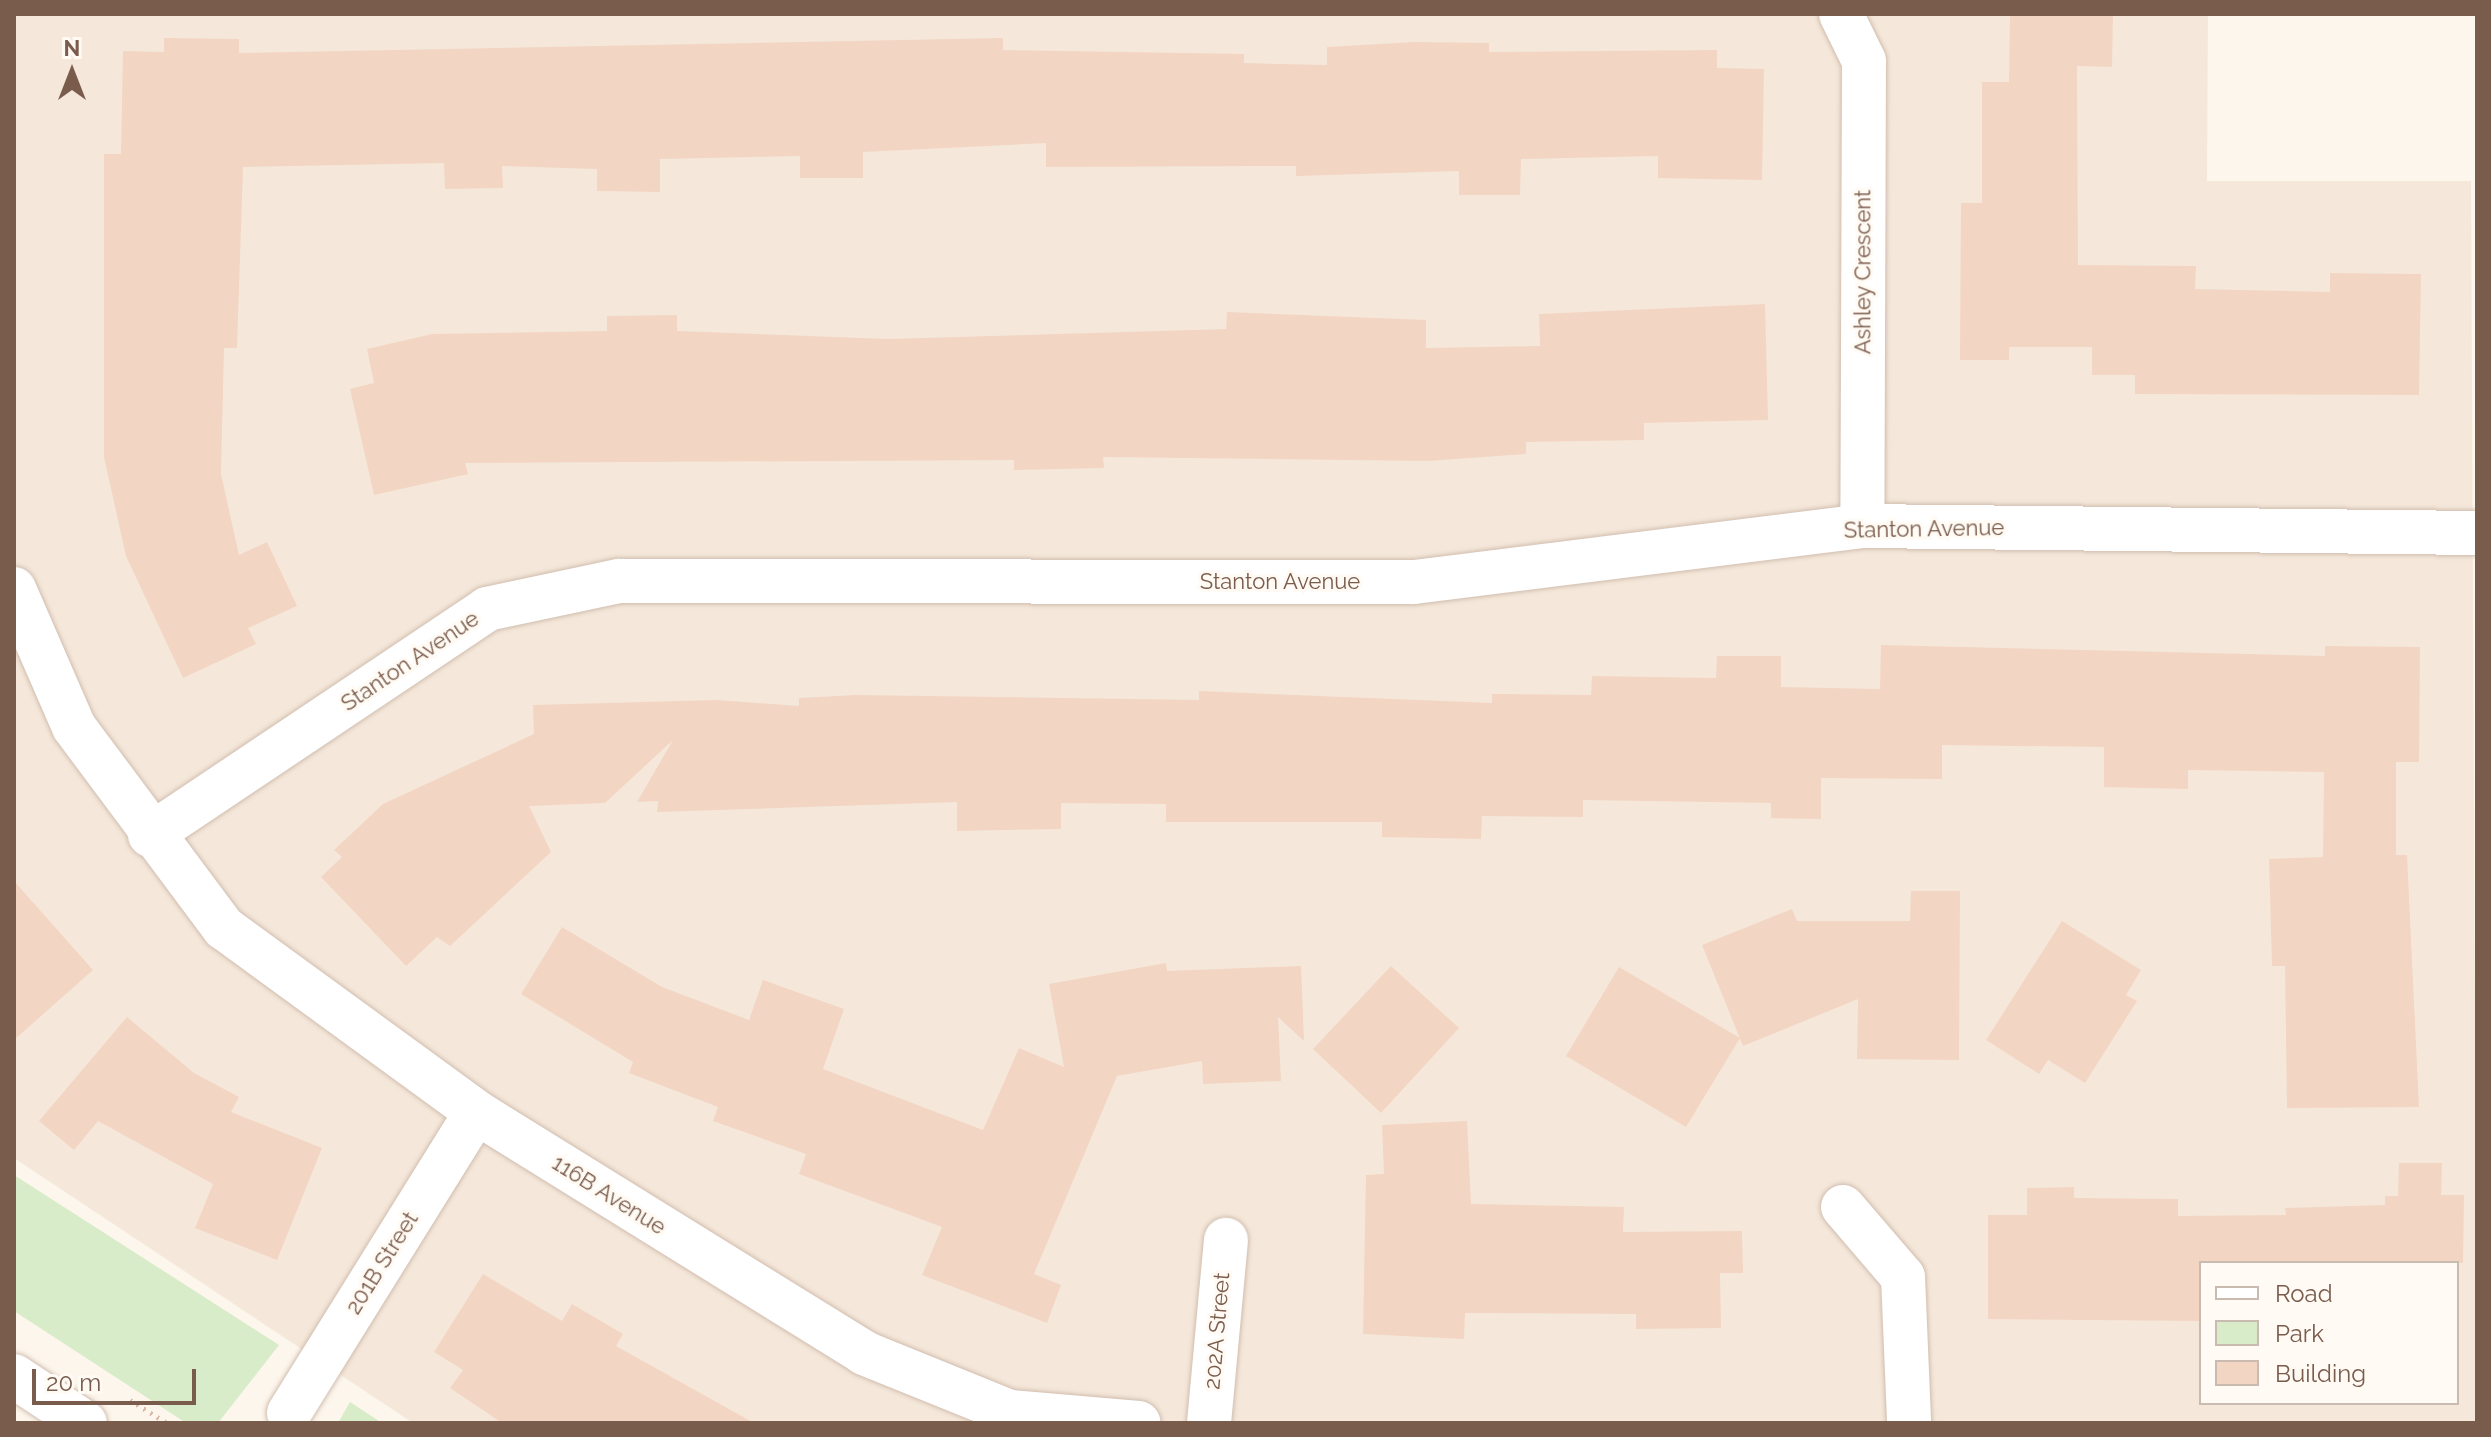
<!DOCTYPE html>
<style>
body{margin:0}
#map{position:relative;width:2491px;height:1437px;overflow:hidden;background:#fdf6ec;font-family:Raleway,sans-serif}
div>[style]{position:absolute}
.residential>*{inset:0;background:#f5e8da}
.green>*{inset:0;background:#d8ecc9}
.building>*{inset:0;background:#f3d5c3}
.path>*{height:5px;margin-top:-2.5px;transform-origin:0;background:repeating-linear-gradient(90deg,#d9b8a5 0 2px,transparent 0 8px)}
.roads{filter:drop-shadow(0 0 2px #d1beb0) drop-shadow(0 0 2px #d1beb0)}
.street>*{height:44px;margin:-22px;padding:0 22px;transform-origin:22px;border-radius:22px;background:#fff}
.secondary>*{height:44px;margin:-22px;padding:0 22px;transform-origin:22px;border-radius:22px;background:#fff}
span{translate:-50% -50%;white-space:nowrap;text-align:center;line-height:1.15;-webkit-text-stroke:6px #fffaf3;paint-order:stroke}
.street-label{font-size:22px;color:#7a5c4d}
.frame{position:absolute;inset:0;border:16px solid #7a5c4d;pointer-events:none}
.legend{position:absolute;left:2199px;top:1261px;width:260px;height:144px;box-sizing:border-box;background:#fffaf3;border:2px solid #cabbb1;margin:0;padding:10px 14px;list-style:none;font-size:24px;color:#7a5c4d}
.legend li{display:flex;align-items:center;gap:16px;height:40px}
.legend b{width:40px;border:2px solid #cabbb1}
.north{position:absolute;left:32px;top:32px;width:80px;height:80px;-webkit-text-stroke:6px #fffaf3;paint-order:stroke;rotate:0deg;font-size:22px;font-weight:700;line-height:32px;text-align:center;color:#7a5c4d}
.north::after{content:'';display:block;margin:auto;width:28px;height:36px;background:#7a5c4d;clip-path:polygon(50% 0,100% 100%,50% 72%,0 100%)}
.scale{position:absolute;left:32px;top:1369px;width:164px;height:36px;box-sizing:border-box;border:4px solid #7a5c4d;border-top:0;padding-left:10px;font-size:24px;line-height:28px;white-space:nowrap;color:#7a5c4d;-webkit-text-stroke:6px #fffaf3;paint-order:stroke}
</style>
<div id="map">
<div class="residential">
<i style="clip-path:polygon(evenodd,14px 14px,2208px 14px,2207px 181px,2471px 181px,2477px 1423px,413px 1423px,14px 1158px,14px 14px,2201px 1263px,2457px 1263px,2457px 1403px,2201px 1403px,2201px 1263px)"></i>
</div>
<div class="green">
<i style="clip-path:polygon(14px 1175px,279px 1345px,218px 1423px,186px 1423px,14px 1311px)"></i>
<i style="clip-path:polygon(350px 1402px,382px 1423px,338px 1423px)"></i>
</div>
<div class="building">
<i style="clip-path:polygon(2010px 14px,2113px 14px,2112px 67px,2077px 66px,2078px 265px,2196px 266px,2195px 289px,2330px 292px,2330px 273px,2421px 274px,2419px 395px,2135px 394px,2135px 375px,2092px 375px,2092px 347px,2009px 347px,2009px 360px,1960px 360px,1961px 203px,1982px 203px,1982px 82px,2009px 82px)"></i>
<i style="clip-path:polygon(164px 38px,239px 39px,239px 53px,1003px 38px,1003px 50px,1244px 54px,1244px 63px,1327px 65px,1327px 47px,1415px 42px,1489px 43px,1489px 52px,1717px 50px,1717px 68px,1764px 69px,1762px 180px,1658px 178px,1658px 156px,1521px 159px,1520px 195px,1459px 195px,1459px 171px,1296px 176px,1296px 166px,1046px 167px,1046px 143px,863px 152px,863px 178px,800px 178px,800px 156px,660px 159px,660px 192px,597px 191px,597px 169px,502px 166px,503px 188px,445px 189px,444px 163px,243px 167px,237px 348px,224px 348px,221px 474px,239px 555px,267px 542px,297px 606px,248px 628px,256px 644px,183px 678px,126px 556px,104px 457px,104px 154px,121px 154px,123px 51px,164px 52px)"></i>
<i style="clip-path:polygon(1765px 304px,1768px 420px,1644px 423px,1644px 440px,1526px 442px,1526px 454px,1428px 461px,1103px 457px,1104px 468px,1014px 470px,1014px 460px,465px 463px,468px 474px,374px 495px,350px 389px,374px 383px,367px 349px,432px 334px,607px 331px,607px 316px,677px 315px,677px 331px,888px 339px,1226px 329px,1227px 312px,1426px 320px,1426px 348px,1540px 346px,1539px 314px)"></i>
<i style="clip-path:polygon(1881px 645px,2325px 656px,2325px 646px,2420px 647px,2419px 762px,2396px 762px,2396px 855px,2407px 855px,2419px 1107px,2287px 1108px,2285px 966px,2272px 966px,2269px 859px,2323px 857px,2324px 772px,2188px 770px,2188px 789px,2104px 787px,2104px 747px,1942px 745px,1942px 779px,1821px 778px,1821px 819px,1771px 818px,1771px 803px,1583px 800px,1583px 817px,1482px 816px,1481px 839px,1382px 837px,1382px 822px,1166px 822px,1166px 804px,1061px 803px,1061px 829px,957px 831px,957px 802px,657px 812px,658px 801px,637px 802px,673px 740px,605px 803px,529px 806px,551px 852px,450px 946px,437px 937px,406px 966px,321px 877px,342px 857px,334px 850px,383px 804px,534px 734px,533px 705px,717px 700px,799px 706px,799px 698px,856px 695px,1199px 700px,1199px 691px,1492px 703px,1492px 694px,1591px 695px,1592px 676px,1716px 678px,1717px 656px,1781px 656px,1781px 687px,1880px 689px)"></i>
<i style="clip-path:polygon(14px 881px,93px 970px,14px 1040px)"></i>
<i style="clip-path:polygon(1911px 891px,1960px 891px,1959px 1060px,1857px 1059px,1858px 999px,1743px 1046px,1702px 945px,1792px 909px,1797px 921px,1910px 921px)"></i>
<i style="clip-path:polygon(2062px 921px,2141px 970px,2126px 995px,2137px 1001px,2085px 1083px,2048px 1060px,2039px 1074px,1986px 1040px)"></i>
<i style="clip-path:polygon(562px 927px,662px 987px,749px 1020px,763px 980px,844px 1009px,823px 1069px,983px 1130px,1019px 1048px,1064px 1067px,1049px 984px,1166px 963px,1167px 971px,1301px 966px,1304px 1041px,1278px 1017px,1281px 1081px,1203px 1084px,1202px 1061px,1117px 1076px,1034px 1274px,1061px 1285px,1047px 1323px,922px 1275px,942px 1227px,799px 1174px,806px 1154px,713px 1121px,718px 1107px,629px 1073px,633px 1062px,521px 994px)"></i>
<i style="clip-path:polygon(1391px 966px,1459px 1028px,1381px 1113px,1313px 1049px)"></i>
<i style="clip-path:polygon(1619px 967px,1740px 1038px,1686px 1127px,1566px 1056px)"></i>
<i style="clip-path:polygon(127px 1017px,194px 1073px,239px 1097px,231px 1112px,322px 1148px,277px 1260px,195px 1228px,213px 1184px,98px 1121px,74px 1150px,39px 1121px)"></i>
<i style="clip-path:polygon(1467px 1121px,1471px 1204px,1624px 1207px,1623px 1232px,1742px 1231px,1743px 1273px,1720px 1273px,1721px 1328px,1636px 1329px,1636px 1314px,1465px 1313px,1464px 1339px,1363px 1334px,1366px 1175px,1384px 1174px,1382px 1125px)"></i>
<i style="clip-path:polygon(2399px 1163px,2442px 1163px,2441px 1195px,2464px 1195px,2463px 1263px,2201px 1263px,2201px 1321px,1988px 1319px,1988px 1215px,2027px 1215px,2027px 1188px,2074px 1187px,2074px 1198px,2178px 1199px,2178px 1216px,2286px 1215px,2285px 1208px,2385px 1205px,2385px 1196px,2398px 1196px)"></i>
<i style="clip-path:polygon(483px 1274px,562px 1321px,572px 1304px,623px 1334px,616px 1346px,754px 1423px,502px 1423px,450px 1388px,463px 1370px,434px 1352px)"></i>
</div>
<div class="path">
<i style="left:130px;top:1400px;width:44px;rotate:31.9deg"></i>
</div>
<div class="roads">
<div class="street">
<i style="left:1841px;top:14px;width:52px;rotate:63.9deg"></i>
<i style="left:1864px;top:61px;width:465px;rotate:90.2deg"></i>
<i style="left:14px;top:589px;width:150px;rotate:66.5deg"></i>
<i style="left:74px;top:727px;width:251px;rotate:53.3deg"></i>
<i style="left:224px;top:928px;width:312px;rotate:36.1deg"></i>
<i style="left:476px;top:1112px;width:457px;rotate:31.8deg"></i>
<i style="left:864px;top:1353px;width:157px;rotate:22deg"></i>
<i style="left:1010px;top:1412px;width:129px;rotate:4.9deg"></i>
<i style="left:150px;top:835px;width:406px;rotate:-33.8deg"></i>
<i style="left:487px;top:609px;width:135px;rotate:-12deg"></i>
<i style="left:619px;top:581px;width:795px;rotate:0.07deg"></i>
<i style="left:1414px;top:582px;width:451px;rotate:-7.1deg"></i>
<i style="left:1862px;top:526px;width:615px;rotate:0.65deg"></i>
<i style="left:1843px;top:1207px;width:92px;rotate:49.4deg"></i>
<i style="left:1903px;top:1277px;width:146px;rotate:87.6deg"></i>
<i style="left:289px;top:1413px;width:354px;rotate:-58.1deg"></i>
<i style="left:1209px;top:1423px;width:184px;rotate:-84.7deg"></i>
</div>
<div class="secondary">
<i style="left:14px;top:1376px;width:85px;rotate:33.5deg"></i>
</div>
</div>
<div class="street-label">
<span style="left:1863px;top:272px;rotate:-90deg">Ashley Crescent</span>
<span style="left:1924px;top:529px;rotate:-1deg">Stanton Avenue</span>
<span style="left:1280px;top:582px">Stanton Avenue</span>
<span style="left:410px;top:661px;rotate:-34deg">Stanton Avenue</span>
<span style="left:609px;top:1195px;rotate:32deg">116B Avenue</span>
<span style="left:382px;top:1263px;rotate:-58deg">201B Street</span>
<span style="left:1217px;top:1331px;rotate:-85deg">202A Street</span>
</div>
<div class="frame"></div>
<ul class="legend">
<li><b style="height:10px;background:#fff"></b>Road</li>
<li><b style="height:22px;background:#d8ecc9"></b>Park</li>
<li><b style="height:22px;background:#f3d5c3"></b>Building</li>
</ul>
<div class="north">N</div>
<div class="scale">20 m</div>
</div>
